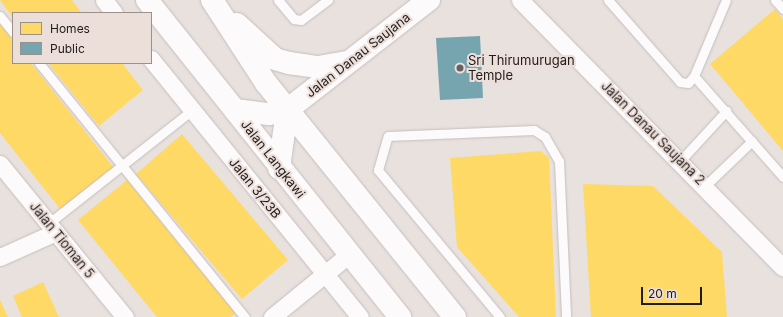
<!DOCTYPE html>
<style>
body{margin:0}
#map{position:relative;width:783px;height:317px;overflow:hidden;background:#e8e1de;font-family:Inter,sans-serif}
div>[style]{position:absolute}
.homes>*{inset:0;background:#ffd966}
.public>*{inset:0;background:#76a5af}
.roads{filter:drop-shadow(0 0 1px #c4bfbd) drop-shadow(0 0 1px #c4bfbd)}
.lane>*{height:9px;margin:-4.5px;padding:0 4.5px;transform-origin:4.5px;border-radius:4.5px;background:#fcfafa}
.street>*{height:17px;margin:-8.5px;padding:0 8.5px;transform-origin:8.5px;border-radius:8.5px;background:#fcfafa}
.secondary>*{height:22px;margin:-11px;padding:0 11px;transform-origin:11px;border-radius:11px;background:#fcfafa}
.dots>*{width:11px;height:11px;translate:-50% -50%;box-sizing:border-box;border:2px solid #ecdfda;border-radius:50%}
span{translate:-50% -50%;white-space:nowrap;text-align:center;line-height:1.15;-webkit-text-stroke:4px #ecdfda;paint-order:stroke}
.street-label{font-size:13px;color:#201c1a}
.poi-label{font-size:13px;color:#201c1a}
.left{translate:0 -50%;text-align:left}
.legend{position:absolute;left:12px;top:12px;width:140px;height:52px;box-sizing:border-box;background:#ecdfda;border:1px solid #9a918d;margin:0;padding:5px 7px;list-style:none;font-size:12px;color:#201c1a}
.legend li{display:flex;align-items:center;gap:8px;height:20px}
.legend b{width:20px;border:1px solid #9a918d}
.scale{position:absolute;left:641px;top:287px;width:61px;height:18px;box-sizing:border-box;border:2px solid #201c1a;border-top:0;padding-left:5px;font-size:12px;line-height:14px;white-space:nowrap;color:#201c1a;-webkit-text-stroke:3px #ecdfda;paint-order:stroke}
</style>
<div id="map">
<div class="homes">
<i style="clip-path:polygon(0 0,72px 0,82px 13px,13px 13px,13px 18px)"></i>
<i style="clip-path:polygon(775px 9px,783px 19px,783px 151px,710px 64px)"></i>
<i style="clip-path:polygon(0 24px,13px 40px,13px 63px,31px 63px,114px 168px,61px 210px,0 133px)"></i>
<i style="clip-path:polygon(48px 63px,122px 63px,143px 90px,99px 126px)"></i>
<i style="clip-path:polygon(182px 134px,288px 260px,242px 299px,136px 174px)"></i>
<i style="clip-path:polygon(541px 151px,549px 158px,556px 317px,519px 317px,457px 247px,450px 158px)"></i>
<i style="clip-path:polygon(127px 180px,236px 313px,231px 317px,157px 317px,78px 220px)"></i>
<i style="clip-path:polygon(583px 184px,653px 186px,722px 252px,727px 317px,591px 317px)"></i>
<i style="clip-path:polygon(43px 282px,59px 317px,22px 317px,13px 296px)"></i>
<i style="clip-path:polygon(0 300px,8px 317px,0 317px)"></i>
</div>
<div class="public">
<i style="clip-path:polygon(480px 36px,483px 98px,440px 100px,436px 38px)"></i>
</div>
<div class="roads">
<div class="lane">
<i style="left:278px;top:0;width:25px;rotate:50deg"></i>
<i style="left:294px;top:19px;width:7px;rotate:8deg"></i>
<i style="left:301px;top:20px;width:34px;rotate:-37deg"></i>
<i style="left:608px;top:0;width:109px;rotate:48.7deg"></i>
<i style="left:680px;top:82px;width:8px;rotate:7deg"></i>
<i style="left:688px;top:83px;width:9px;rotate:-49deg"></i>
<i style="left:694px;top:76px;width:135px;rotate:48.6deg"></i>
<i style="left:775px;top:0;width:12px;rotate:48deg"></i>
<i style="left:0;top:16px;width:21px;rotate:51deg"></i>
<i style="left:39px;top:63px;width:327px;rotate:51deg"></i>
<i style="left:694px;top:76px;width:82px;rotate:-67.2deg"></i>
<i style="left:681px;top:160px;width:67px;rotate:-47.4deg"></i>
<i style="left:705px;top:186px;width:65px;rotate:-43.8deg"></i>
<i style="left:49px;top:223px;width:182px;rotate:-38.3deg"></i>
<i style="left:500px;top:317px;width:191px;rotate:-129.7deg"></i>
<i style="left:378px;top:170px;width:35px;rotate:-74deg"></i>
<i style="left:388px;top:136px;width:146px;rotate:-2.4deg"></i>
<i style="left:534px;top:130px;width:13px;rotate:32deg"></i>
<i style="left:545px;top:137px;width:28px;rotate:60deg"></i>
<i style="left:559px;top:161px;width:156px;rotate:87.4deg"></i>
</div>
<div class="street">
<i style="left:104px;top:0;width:16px;rotate:52deg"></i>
<i style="left:520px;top:0;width:375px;rotate:45.5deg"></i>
<i style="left:151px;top:59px;width:332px;rotate:51deg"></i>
<i style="left:0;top:164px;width:198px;rotate:50.8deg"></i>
<i style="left:0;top:257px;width:61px;rotate:-24.1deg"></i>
<i style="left:272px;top:317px;width:98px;rotate:-39.2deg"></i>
</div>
<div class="secondary">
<i style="left:147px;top:0;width:406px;rotate:51.4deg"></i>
<i style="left:212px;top:0;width:99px;rotate:57deg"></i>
<i style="left:266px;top:83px;width:301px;rotate:51.1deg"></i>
<i style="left:237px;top:24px;width:52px;rotate:42.6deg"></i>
<i style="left:275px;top:59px;width:15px;rotate:16deg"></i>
<i style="left:289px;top:63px;width:29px;rotate:8deg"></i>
<i style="left:318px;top:67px;width:29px;rotate:-10deg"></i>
<i style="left:235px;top:110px;width:34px;rotate:7deg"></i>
<i style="left:269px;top:114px;width:18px;rotate:-13deg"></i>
<i style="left:287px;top:110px;width:180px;rotate:-37.8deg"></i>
<i style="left:279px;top:168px;width:59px;rotate:-82.1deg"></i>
</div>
</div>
<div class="dots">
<i style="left:460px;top:68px;background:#66615f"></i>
</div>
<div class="street-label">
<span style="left:358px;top:55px;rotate:-38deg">Jalan Danau Saujana</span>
<span style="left:653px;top:133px;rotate:45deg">Jalan Danau Saujana 2</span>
<span style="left:273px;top:159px;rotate:52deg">Jalan Langkawi</span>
<span style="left:255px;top:188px;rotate:51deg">Jalan 3/23B</span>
<span style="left:62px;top:240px;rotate:51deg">Jalan Tioman 5</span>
</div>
<div class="poi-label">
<span class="left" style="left:468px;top:68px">Sri Thirumurugan<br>Temple</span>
</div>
<ul class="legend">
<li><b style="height:11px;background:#ffd966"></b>Homes</li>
<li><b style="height:11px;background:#76a5af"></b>Public</li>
</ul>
<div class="scale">20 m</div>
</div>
